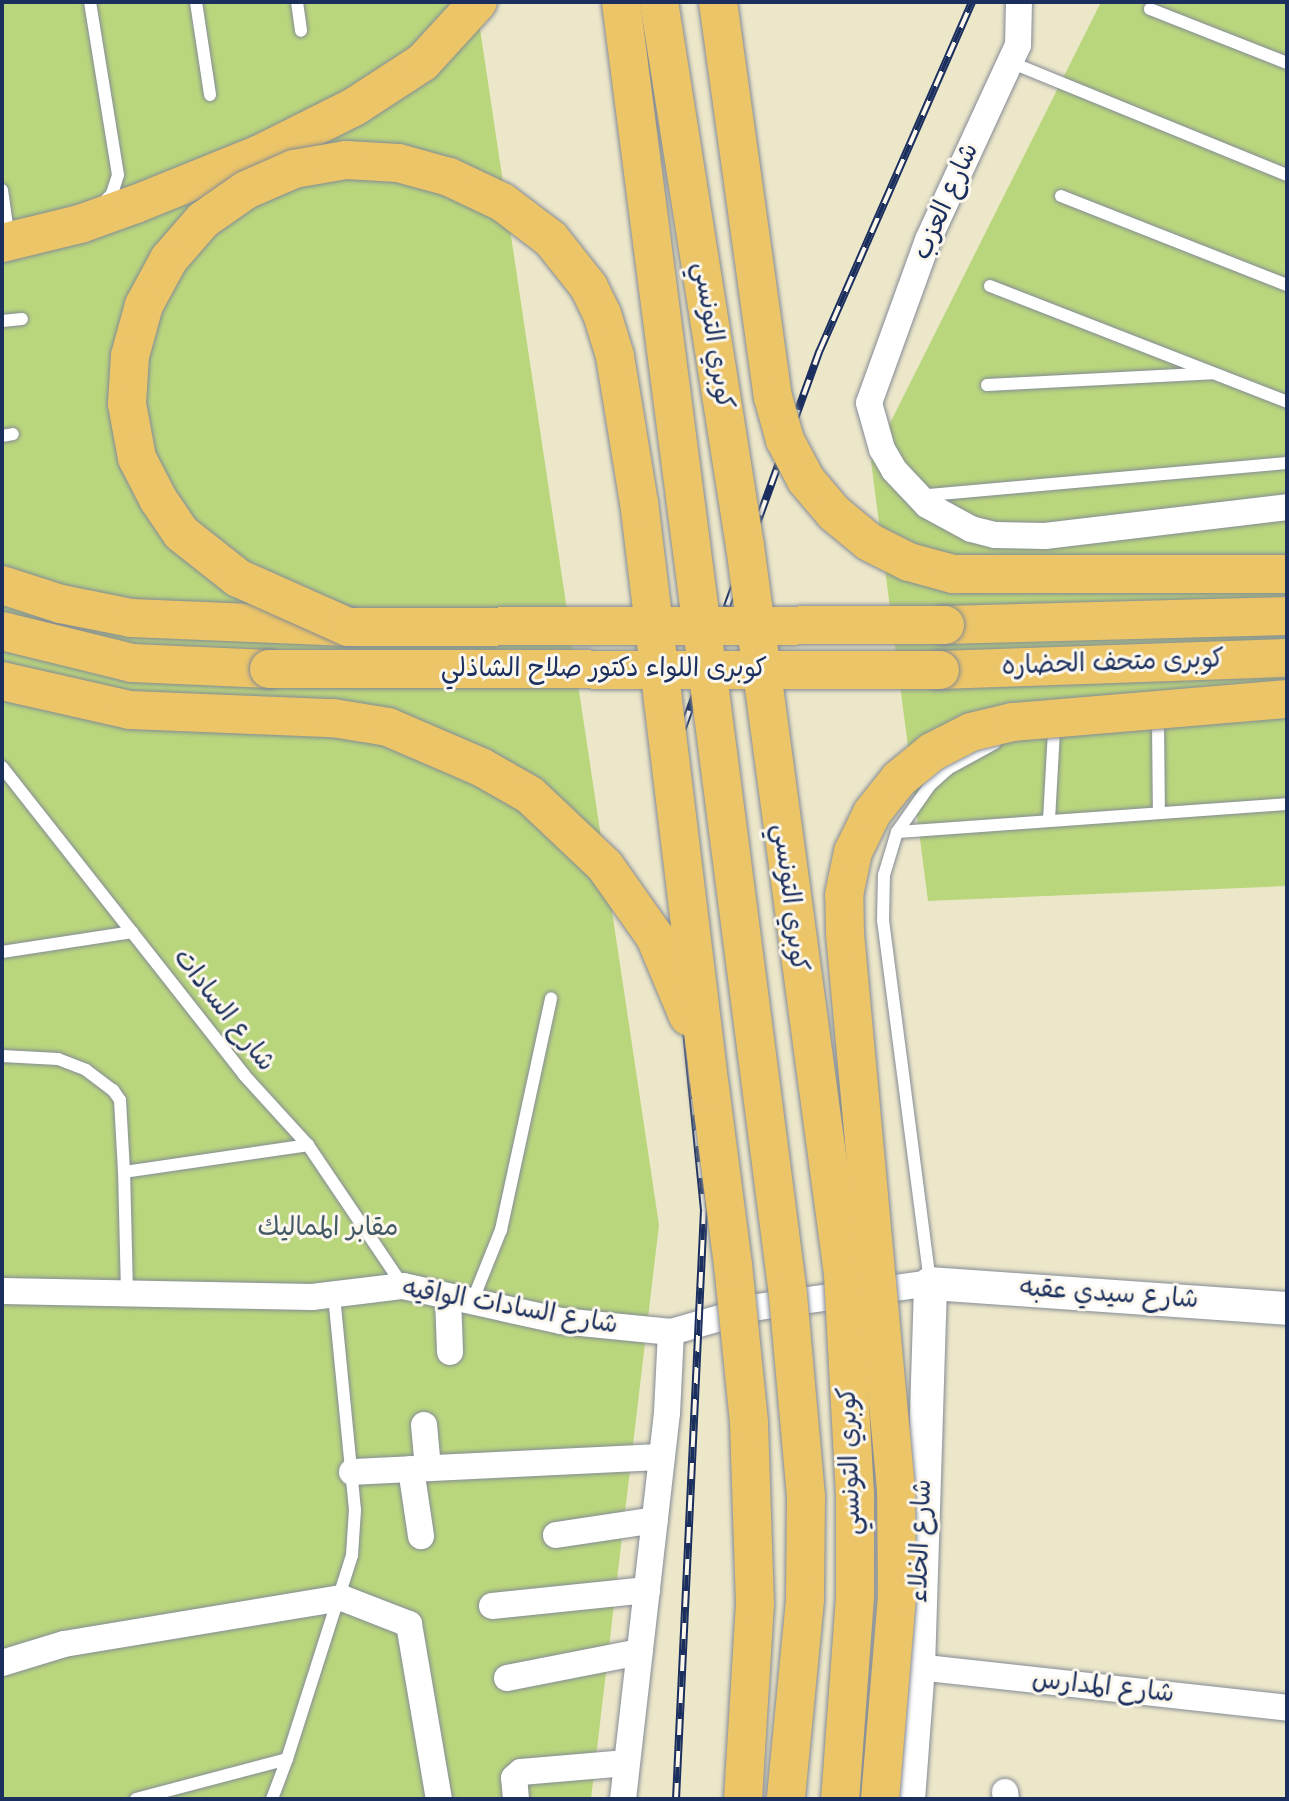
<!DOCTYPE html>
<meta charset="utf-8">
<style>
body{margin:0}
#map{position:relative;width:1289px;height:1801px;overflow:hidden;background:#ede7ca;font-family:Mynerve,"Playpen Sans Arabic",sans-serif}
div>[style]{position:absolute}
.green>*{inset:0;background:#bad67d}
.roads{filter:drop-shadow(0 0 2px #848b94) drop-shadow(0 0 2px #848b94)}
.service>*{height:12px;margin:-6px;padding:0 6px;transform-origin:6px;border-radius:6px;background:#fff}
.minor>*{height:26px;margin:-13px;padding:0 13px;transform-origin:13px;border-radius:13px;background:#fff}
.tertiary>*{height:33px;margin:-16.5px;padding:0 16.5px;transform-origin:16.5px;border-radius:16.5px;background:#fff}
.motorway>*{height:38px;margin:-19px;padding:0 19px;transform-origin:19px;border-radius:19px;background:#ecc569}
.rail>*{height:8px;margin-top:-4px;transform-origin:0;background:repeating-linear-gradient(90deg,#fbf7ec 0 16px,#1b2f5e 0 32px);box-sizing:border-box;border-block:2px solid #1b2f5e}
.bridges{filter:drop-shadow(0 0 2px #848b94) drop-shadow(0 0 2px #848b94)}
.trunk-bridge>*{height:38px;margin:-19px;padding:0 19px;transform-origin:19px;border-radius:19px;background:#ecc569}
.motorway-bridge>*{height:38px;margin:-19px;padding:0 19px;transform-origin:19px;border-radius:19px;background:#ecc569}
span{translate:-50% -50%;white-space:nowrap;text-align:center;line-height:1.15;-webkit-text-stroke:6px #fbf7ec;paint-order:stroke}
.street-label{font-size:26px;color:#1b2f5e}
.park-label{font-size:26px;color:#435966}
.frame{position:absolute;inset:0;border:4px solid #1b2f5e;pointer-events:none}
</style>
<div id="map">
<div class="green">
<i style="clip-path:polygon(2px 2px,476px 2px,659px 1225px,591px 1799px,2px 1799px)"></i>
<i style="clip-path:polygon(1101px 2px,1287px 2px,1287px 886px,928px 901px,871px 461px)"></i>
</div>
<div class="roads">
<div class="service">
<i style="left:90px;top:2px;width:175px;rotate:80.8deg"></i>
<i style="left:118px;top:175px;width:20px;rotate:108deg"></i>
<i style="left:112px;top:194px;width:11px;rotate:135deg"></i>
<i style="left:196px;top:2px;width:94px;rotate:81.4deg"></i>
<i style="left:297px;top:2px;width:29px;rotate:82deg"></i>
<i style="left:1150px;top:9px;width:147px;rotate:21.5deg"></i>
<i style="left:1010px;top:62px;width:299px;rotate:22.2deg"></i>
<i style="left:2px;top:190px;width:36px;rotate:82deg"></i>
<i style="left:1061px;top:196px;width:243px;rotate:21.5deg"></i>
<i style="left:990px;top:286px;width:319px;rotate:21.3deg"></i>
<i style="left:2px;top:321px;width:20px;rotate:-6deg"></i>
<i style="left:987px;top:385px;width:226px;rotate:-3deg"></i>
<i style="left:2px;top:436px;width:11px;rotate:-10deg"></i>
<i style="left:918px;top:496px;width:370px;rotate:-5.1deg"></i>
<i style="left:1158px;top:724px;width:89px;rotate:89.4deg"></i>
<i style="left:2px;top:767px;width:392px;rotate:51.8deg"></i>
<i style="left:244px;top:1075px;width:95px;rotate:47.6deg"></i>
<i style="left:308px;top:1145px;width:170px;rotate:56deg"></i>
<i style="left:1049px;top:820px;width:90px;rotate:-86.8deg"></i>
<i style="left:897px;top:832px;width:391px;rotate:-4.1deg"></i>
<i style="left:2px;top:952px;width:132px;rotate:-8.7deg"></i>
<i style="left:2px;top:1056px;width:56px;rotate:3.1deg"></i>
<i style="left:58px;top:1059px;width:30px;rotate:21deg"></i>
<i style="left:86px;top:1070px;width:34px;rotate:37deg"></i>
<i style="left:113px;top:1090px;width:12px;rotate:55deg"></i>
<i style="left:120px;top:1100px;width:72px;rotate:86.8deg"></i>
<i style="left:930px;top:1282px;width:364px;rotate:-97.4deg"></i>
<i style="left:883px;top:921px;width:46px;rotate:-88.8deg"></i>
<i style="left:884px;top:875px;width:45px;rotate:-73.2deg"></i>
<i style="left:897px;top:832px;width:57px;rotate:-54.9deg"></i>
<i style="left:930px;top:785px;width:25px;rotate:-42deg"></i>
<i style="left:949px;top:768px;width:52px;rotate:-28.5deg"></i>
<i style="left:127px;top:1292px;width:120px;rotate:-91.4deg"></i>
<i style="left:124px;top:1172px;width:186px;rotate:-8.3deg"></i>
<i style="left:472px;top:1302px;width:78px;rotate:-68.1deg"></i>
<i style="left:501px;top:1230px;width:237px;rotate:-77.8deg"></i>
<i style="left:136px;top:1799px;width:156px;rotate:-14.8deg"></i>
<i style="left:287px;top:1759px;width:214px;rotate:-72.3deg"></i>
<i style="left:352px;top:1555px;width:45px;rotate:-86.2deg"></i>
<i style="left:355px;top:1510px;width:215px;rotate:-95.6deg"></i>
<i style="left:272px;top:1799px;width:43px;rotate:-69.4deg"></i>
</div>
<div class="minor">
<i style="left:1019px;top:2px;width:43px;rotate:91.3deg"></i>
<i style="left:1018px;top:45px;width:215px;rotate:114.8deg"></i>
<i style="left:928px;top:240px;width:173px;rotate:109.9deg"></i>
<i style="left:869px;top:403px;width:48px;rotate:74.2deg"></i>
<i style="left:882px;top:449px;width:24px;rotate:60deg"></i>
<i style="left:894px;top:470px;width:48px;rotate:46.7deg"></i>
<i style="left:927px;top:505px;width:50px;rotate:28.6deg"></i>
<i style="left:971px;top:529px;width:25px;rotate:14deg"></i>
<i style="left:995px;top:535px;width:50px;rotate:1.1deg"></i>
<i style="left:1045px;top:536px;width:244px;rotate:-6.8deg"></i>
<i style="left:2px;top:1291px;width:310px;rotate:1.1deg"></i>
<i style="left:312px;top:1297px;width:92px;rotate:-6.9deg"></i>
<i style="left:403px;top:1286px;width:162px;rotate:12.5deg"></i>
<i style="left:561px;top:1321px;width:111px;rotate:5.7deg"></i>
<i style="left:671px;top:1332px;width:91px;rotate:-16deg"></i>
<i style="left:758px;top:1307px;width:174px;rotate:-7.9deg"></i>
<i style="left:448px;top:1297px;width:55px;rotate:87.9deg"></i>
<i style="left:424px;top:1425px;width:43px;rotate:84.7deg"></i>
<i style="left:411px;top:1469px;width:68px;rotate:81.5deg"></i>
<i style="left:352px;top:1472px;width:310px;rotate:-2.8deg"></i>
<i style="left:556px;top:1535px;width:100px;rotate:-8.6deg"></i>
<i style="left:492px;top:1606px;width:156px;rotate:-5.9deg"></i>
<i style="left:2px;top:1663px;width:65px;rotate:-17deg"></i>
<i style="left:64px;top:1644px;width:282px;rotate:-9.4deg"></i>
<i style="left:342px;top:1598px;width:72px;rotate:21.2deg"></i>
<i style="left:409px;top:1624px;width:178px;rotate:80.3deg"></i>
<i style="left:918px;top:1667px;width:371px;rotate:6.3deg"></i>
<i style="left:507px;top:1678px;width:135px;rotate:-11.1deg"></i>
<i style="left:1005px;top:1792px;width:7px;rotate:82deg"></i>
<i style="left:516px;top:1799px;width:21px;rotate:-95deg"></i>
<i style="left:514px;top:1778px;width:9px;rotate:-41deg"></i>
<i style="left:521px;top:1772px;width:106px;rotate:-4.9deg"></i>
<i style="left:623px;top:1799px;width:388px;rotate:-83.5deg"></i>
<i style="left:667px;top:1413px;width:81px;rotate:-87.2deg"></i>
</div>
<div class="tertiary">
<i style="left:908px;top:1799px;width:132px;rotate:-85.7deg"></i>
<i style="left:918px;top:1667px;width:384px;rotate:-88.2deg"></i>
<i style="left:930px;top:1283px;width:358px;rotate:4deg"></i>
</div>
<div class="motorway">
<i style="left:2px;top:243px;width:80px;rotate:-13.7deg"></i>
<i style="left:80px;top:224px;width:59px;rotate:-19.7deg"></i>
<i style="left:136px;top:204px;width:134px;rotate:-22deg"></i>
<i style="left:260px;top:154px;width:105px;rotate:-26.6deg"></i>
<i style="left:354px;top:107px;width:82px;rotate:-33.1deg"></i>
<i style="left:423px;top:62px;width:81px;rotate:-47.5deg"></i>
<i style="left:2px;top:585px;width:62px;rotate:17.9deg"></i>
<i style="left:61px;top:604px;width:71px;rotate:11.3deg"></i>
<i style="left:131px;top:618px;width:217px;rotate:2.4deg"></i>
<i style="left:945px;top:625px;width:342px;rotate:-1.5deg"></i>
<i style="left:2px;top:631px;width:134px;rotate:13.8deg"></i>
<i style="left:132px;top:663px;width:137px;rotate:2.5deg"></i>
<i style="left:940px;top:670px;width:347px;rotate:-2deg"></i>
</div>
</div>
<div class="rail">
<i style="left:676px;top:1799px;width:590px;rotate:-87.28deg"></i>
<i style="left:704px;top:1210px;width:426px;rotate:-95.7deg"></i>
<i style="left:662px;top:786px;width:464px;rotate:-70.1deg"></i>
<i style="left:820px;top:350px;width:380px;rotate:-66.4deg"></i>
</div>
<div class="bridges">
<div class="trunk-bridge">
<i style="left:621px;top:2px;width:1304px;rotate:82.64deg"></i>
<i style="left:788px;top:1295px;width:203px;rotate:84.9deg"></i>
<i style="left:806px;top:1497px;width:103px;rotate:90.6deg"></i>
<i style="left:805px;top:1600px;width:200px;rotate:95.5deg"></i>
<i style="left:659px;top:2px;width:551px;rotate:81.02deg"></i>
<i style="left:745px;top:546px;width:735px;rotate:82.33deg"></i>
<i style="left:843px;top:1274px;width:219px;rotate:86.9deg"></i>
<i style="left:855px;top:1493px;width:104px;rotate:90deg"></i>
<i style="left:855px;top:1597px;width:203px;rotate:94.2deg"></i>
</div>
<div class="motorway-bridge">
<i style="left:718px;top:2px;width:399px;rotate:82.1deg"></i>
<i style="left:773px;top:397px;width:45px;rotate:74.4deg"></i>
<i style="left:785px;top:440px;width:45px;rotate:62.3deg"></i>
<i style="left:806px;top:480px;width:43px;rotate:49.7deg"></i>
<i style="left:834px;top:513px;width:45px;rotate:39.6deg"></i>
<i style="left:869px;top:542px;width:45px;rotate:26.6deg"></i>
<i style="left:909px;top:562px;width:46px;rotate:15.3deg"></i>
<i style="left:953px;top:574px;width:334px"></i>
<i style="left:269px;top:669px;width:671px;rotate:0.09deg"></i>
<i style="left:2px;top:681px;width:131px;rotate:12.8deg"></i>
<i style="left:130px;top:710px;width:203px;rotate:2.3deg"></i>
<i style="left:333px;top:718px;width:56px;rotate:9.3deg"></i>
<i style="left:388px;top:727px;width:101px;rotate:23.3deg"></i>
<i style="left:481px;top:767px;width:56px;rotate:29.7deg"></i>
<i style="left:530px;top:795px;width:103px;rotate:43.4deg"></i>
<i style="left:605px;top:866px;width:87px;rotate:54.8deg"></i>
<i style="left:655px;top:937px;width:86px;rotate:67.3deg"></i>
<i style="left:743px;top:1799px;width:194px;rotate:-86.5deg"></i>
<i style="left:755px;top:1605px;width:183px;rotate:-91.9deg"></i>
<i style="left:749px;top:1422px;width:158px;rotate:-95.8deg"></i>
<i style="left:733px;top:1265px;width:177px;rotate:-97.4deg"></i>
<i style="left:710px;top:1089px;width:392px;rotate:-96.9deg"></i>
<i style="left:663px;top:700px;width:198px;rotate:-96.9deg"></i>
<i style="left:639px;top:503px;width:149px;rotate:-99.3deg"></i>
<i style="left:615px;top:356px;width:44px;rotate:-107.2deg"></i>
<i style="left:602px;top:314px;width:30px;rotate:-116deg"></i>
<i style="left:589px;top:287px;width:61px;rotate:-128.4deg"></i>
<i style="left:551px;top:239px;width:61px;rotate:-142.9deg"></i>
<i style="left:502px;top:202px;width:59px;rotate:-154.7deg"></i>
<i style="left:449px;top:177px;width:53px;rotate:-164.6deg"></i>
<i style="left:398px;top:163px;width:52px;rotate:-176.7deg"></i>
<i style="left:346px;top:160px;width:53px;rotate:170.2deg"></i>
<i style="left:294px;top:169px;width:52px;rotate:156.4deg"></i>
<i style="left:246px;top:190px;width:52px;rotate:145.1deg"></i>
<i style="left:203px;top:220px;width:52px;rotate:131.1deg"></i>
<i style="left:169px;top:259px;width:52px;rotate:118.5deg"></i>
<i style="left:144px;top:305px;width:53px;rotate:105.4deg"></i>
<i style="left:130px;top:356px;width:48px;rotate:93.6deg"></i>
<i style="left:127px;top:404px;width:55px;rotate:79.5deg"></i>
<i style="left:137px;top:458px;width:46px;rotate:62.9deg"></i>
<i style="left:158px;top:499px;width:41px;rotate:55.9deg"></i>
<i style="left:181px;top:533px;width:73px;rotate:38.3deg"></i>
<i style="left:238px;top:578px;width:120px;rotate:24deg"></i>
<i style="left:348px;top:627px;width:597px;rotate:-0.19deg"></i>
<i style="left:880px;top:1799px;width:205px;rotate:-85.2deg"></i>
<i style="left:897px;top:1595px;width:105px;rotate:-90.5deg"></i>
<i style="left:896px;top:1490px;width:558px;rotate:-95.24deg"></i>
<i style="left:845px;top:934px;width:39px;rotate:-91deg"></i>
<i style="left:844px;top:895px;width:44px;rotate:-78.2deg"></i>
<i style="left:853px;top:852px;width:43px;rotate:-64deg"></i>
<i style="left:872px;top:813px;width:43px;rotate:-51.5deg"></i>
<i style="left:899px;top:779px;width:43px;rotate:-39.3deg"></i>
<i style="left:932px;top:752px;width:44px;rotate:-27.1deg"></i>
<i style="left:971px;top:732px;width:43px;rotate:-13.4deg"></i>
<i style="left:1013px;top:722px;width:275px;rotate:-4.8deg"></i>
</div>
</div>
<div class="street-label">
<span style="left:947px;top:202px;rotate:-66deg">شارع العزب</span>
<span style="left:712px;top:336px;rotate:81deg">كوبري التونسي</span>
<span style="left:1113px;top:664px;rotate:-2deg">كوبرى متحف الحضاره</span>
<span style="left:604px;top:670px">كوبرى اللواء دكتور صلاح الشاذلي</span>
<span style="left:789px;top:898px;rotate:83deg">كوبري التونسي</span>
<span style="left:223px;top:1011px;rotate:52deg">شارع السادات</span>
<span style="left:1109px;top:1295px;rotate:4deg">شارع سيدي عقبه</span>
<span style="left:510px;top:1308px;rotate:10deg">شارع السادات الواقيه</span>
<span style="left:851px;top:1461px;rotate:-92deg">كوبري التونسي</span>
<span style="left:922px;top:1541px;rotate:-88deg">شارع الخلاء</span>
<span style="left:1103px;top:1688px;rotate:6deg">شارع المدارس</span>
</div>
<div class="park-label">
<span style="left:328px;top:1229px">مقابر المماليك</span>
</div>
<div class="frame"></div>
</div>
